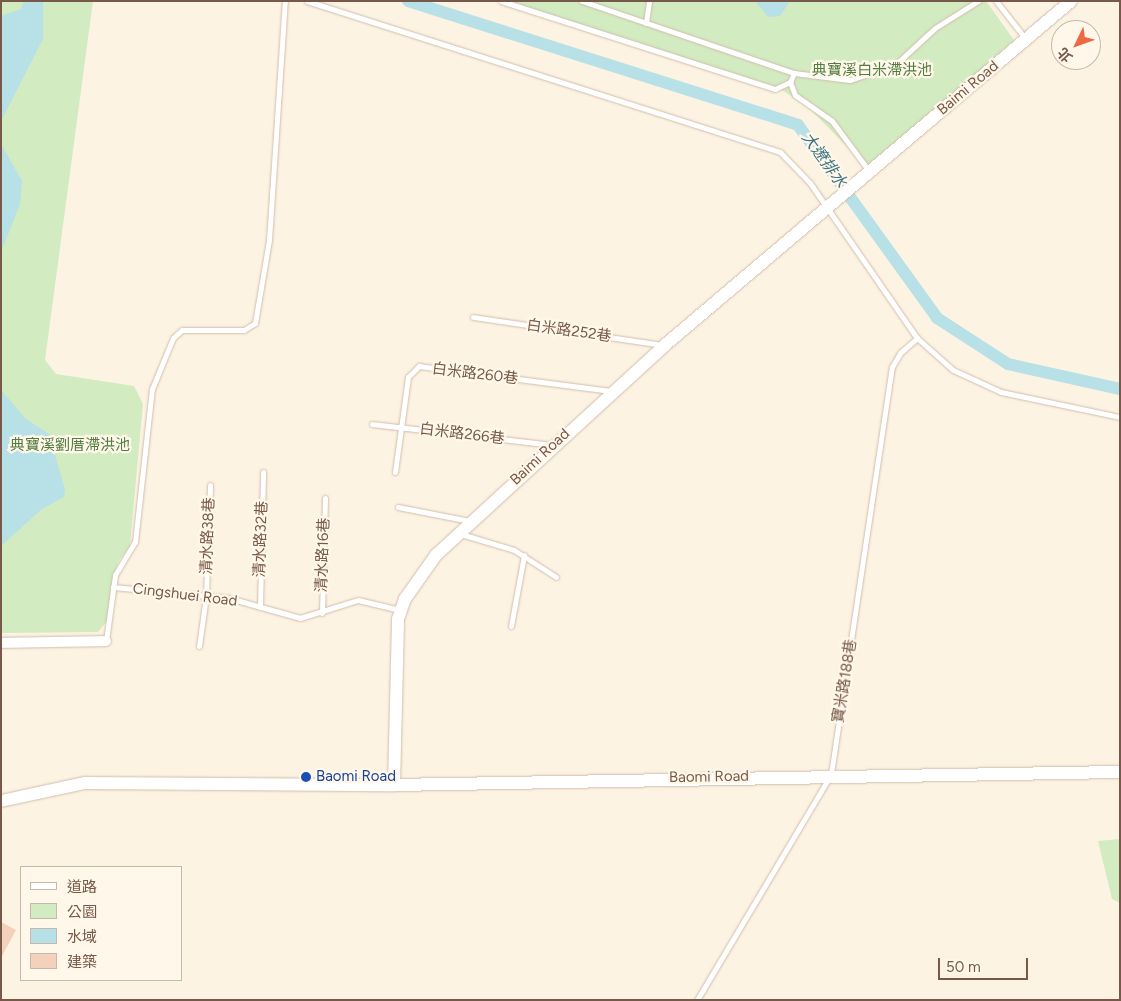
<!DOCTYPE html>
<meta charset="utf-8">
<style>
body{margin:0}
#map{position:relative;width:1121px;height:1001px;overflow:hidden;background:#fdf3e3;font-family:Figtree,"Noto Sans TC",sans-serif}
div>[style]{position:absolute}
.green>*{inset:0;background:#d2ebc1}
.water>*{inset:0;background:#b7e0e7}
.canal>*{height:12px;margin:-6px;padding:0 6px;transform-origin:6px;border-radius:6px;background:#b7e0e7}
.building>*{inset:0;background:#f3d1ba}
.roads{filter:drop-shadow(0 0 1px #d1bdac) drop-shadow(0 0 1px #d1bdac)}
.service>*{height:5px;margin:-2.5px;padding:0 2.5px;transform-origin:2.5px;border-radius:2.5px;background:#fff}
.minor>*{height:10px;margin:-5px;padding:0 5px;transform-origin:5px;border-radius:5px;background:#fff}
.tertiary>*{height:12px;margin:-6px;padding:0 6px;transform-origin:6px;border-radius:6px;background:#fff}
.dots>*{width:14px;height:14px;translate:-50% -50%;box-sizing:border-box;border:2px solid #fff7ea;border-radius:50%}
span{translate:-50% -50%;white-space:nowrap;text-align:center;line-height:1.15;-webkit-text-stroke:4.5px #fff7ea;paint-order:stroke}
.park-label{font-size:15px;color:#517d40}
.street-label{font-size:15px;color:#765948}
.transit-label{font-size:15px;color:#164399}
.left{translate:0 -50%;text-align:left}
.water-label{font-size:16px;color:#3e7783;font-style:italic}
.frame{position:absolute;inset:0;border:2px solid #765948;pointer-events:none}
.legend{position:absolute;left:20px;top:866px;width:162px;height:115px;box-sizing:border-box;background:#fff7ea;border:1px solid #c8b8a9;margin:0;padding:6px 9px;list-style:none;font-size:15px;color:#765948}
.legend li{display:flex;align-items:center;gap:10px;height:25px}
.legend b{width:25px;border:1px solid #c8b8a9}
.north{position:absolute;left:1051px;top:20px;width:50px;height:50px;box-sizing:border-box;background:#fff7ea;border:1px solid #c8b8a9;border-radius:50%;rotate:228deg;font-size:14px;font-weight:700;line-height:20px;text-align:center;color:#765948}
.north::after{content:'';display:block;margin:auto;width:18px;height:22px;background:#eb6a44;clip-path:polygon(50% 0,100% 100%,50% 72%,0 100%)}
.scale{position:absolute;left:938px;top:958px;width:90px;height:22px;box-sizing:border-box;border:2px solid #765948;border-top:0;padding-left:6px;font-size:15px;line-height:18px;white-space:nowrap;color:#765948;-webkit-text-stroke:4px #fff7ea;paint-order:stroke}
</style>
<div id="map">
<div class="green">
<i style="clip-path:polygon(1px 1px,93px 1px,45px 360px,56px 374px,134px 386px,143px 404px,130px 546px,118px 562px,107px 621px,98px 632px,1px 633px)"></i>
<i style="clip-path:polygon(503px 1px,986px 1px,1014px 40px,869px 169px,809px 108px,779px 88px)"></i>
<i style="clip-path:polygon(1120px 839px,1120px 903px,1112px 899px,1098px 841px)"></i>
</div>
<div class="water">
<i style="clip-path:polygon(24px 1px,43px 1px,43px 39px,1px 121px,1px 16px,21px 9px)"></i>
<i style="clip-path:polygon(755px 1px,790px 1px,780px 16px,768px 17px)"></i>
<i style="clip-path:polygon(1px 144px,22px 181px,20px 204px,1px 252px)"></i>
<i style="clip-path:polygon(1px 390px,26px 419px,49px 434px,65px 490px,64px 497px,42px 509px,1px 546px)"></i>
</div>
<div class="canal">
<i style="left:408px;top:1px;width:409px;rotate:17.6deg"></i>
<i style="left:798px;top:125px;width:238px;rotate:54.2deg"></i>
<i style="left:937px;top:318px;width:85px;rotate:32.9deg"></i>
<i style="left:1008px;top:364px;width:115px;rotate:12.6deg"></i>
</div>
<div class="building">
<i style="clip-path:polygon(1px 922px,16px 930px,1px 958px)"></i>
</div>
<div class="roads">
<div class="service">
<i style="left:307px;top:1px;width:497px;rotate:17.7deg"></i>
<i style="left:780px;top:152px;width:43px;rotate:45.9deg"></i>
<i style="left:810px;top:183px;width:188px;rotate:55.4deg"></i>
<i style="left:917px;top:338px;width:48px;rotate:41.6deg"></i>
<i style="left:953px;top:370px;width:53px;rotate:24.6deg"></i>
<i style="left:1001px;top:392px;width:122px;rotate:11.9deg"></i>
<i style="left:501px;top:1px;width:288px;rotate:17.8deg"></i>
<i style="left:775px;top:89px;width:17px;rotate:-25deg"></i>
<i style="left:582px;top:1px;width:224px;rotate:18.8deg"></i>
<i style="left:794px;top:73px;width:56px;rotate:7.1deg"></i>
<i style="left:850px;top:80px;width:47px;rotate:-18.4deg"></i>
<i style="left:895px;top:65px;width:54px;rotate:-42.8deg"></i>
<i style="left:935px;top:28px;width:51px;rotate:-32.1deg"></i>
<i style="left:996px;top:1px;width:47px;rotate:51.9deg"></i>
<i style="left:646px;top:23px;width:22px;rotate:-82deg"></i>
<i style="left:794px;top:73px;width:10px;rotate:114deg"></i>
<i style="left:790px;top:82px;width:14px;rotate:69deg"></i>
<i style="left:795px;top:95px;width:45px;rotate:35.1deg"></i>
<i style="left:832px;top:121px;width:62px;rotate:53.5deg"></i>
<i style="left:473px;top:317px;width:191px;rotate:8.4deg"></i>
<i style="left:372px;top:424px;width:182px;rotate:6.6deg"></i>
<i style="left:395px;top:472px;width:96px;rotate:-82.2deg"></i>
<i style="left:408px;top:377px;width:16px;rotate:-45deg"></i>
<i style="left:419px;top:366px;width:195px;rotate:7.4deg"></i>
<i style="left:398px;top:507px;width:73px;rotate:11deg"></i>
<i style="left:461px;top:534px;width:55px;rotate:16.8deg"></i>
<i style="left:514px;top:550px;width:50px;rotate:32.7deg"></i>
<i style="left:113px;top:587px;width:117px;rotate:5.4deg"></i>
<i style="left:229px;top:598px;width:74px;rotate:15.7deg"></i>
<i style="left:300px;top:618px;width:61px;rotate:-17.2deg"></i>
<i style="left:358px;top:600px;width:43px;rotate:13.4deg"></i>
<i style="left:260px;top:607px;width:135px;rotate:-88.7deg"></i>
<i style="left:322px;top:613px;width:115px;rotate:-88.5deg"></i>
<i style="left:511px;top:626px;width:72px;rotate:-79.6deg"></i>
<i style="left:106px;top:641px;width:67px;rotate:-82.2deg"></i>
<i style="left:115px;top:575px;width:39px;rotate:-59deg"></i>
<i style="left:135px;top:542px;width:154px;rotate:-83.7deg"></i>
<i style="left:152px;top:389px;width:55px;rotate:-67.6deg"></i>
<i style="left:173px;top:338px;width:12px;rotate:-42deg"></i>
<i style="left:182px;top:330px;width:62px"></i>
<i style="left:244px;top:330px;width:13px;rotate:-32deg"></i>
<i style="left:255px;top:323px;width:84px;rotate:-80.4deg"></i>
<i style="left:269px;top:240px;width:240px;rotate:-86.2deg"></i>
<i style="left:199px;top:646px;width:50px;rotate:-82deg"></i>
<i style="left:206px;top:596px;width:111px;rotate:-87.9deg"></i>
<i style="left:697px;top:1000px;width:263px;rotate:-59.3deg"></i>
<i style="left:831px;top:774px;width:412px;rotate:-81.5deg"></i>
<i style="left:892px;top:367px;width:16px;rotate:-60deg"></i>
<i style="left:900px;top:353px;width:23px;rotate:-41deg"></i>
</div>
<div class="minor">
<i style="left:1px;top:643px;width:105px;rotate:-1.1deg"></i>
</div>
<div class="tertiary">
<i style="left:394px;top:785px;width:166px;rotate:-88.6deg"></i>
<i style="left:398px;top:619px;width:21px;rotate:-71deg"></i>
<i style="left:405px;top:599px;width:54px;rotate:-54.8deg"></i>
<i style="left:436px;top:555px;width:311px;rotate:-42.5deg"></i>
<i style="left:665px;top:345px;width:532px;rotate:-40.27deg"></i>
<i style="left:1px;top:801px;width:86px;rotate:-12.1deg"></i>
<i style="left:85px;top:783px;width:309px;rotate:0.4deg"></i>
<i style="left:394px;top:785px;width:726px;rotate:-1.03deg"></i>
</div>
</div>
<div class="dots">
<i style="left:306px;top:777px;background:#1a4fb4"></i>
</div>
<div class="park-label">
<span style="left:872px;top:71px">典寶溪白米滯洪池</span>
<span style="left:70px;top:446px">典寶溪劉厝滯洪池</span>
</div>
<div class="street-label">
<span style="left:968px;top:88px;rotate:-40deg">Baimi Road</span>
<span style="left:569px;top:331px;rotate:8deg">白米路252巷</span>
<span style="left:475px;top:374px;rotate:7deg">白米路260巷</span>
<span style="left:462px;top:434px;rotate:7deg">白米路266巷</span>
<span style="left:540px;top:457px;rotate:-43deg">Baimi Road</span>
<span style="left:208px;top:536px;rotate:-88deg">清水路38巷</span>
<span style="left:261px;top:539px;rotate:-88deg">清水路32巷</span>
<span style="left:323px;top:555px;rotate:-88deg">清水路16巷</span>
<span style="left:185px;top:595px;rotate:7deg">Cingshuei Road</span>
<span style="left:845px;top:681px;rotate:-81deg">寶米路188巷</span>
<span style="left:709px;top:777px;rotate:-1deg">Baomi Road</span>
</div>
<div class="transit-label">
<span class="left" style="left:316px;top:777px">Baomi Road</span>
</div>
<div class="water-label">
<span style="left:824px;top:160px;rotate:54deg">大遼排水</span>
</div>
<div class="frame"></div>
<ul class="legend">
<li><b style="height:6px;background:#fff"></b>道路</li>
<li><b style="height:14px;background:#d2ebc1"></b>公園</li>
<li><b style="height:14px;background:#b7e0e7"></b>水域</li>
<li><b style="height:14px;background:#f3d1ba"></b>建築</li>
</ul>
<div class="north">北</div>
<div class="scale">50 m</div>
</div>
